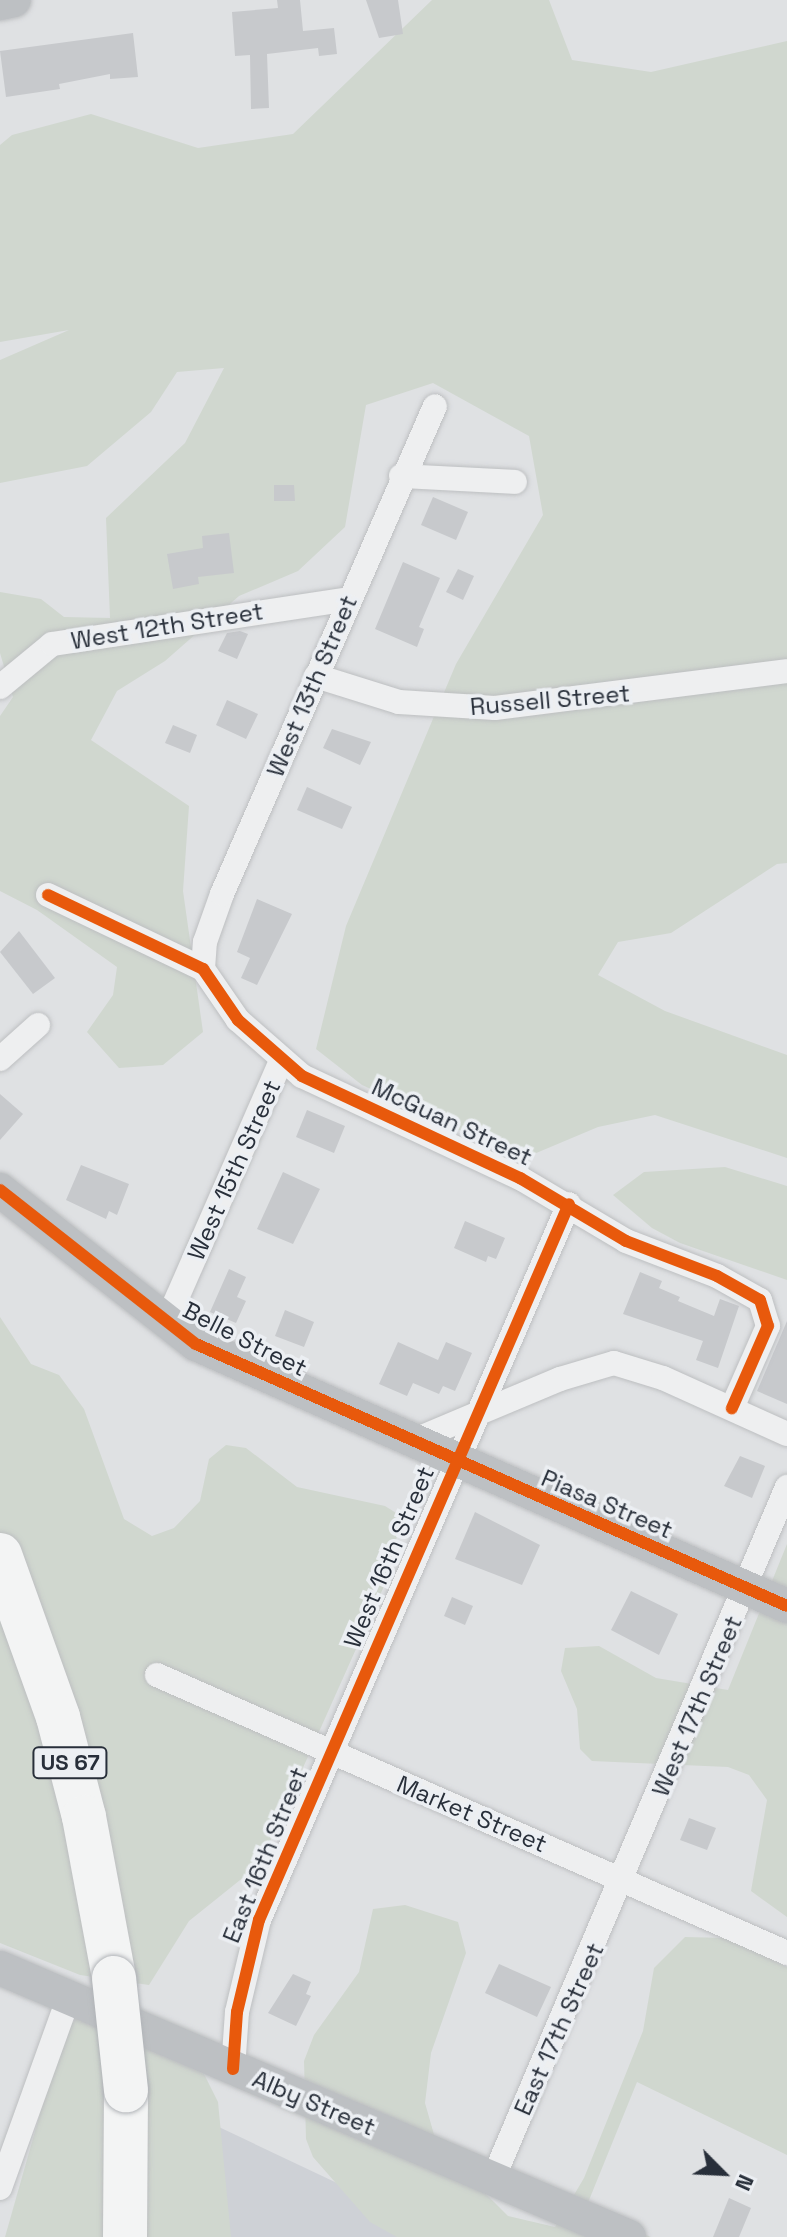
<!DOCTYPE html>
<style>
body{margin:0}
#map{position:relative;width:787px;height:2237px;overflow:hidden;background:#dfe1e3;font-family:"Space Grotesk",sans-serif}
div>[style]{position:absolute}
.built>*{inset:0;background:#ced1d6}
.green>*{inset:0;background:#d0d7cf}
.building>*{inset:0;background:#c7c9cc}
.roads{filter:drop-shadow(0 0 2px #bdbfc1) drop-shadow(0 0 2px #bdbfc1)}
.street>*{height:24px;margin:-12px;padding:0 12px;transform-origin:12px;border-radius:12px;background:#eeeff0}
.secondary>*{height:34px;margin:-17px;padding:0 17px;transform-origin:17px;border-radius:17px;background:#bdc0c3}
.highway>*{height:44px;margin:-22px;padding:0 22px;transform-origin:22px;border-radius:22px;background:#f3f4f4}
.bridges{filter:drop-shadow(0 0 2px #b1b4b8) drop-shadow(0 0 2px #b1b4b8)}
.highway-bridge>*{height:44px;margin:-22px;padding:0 22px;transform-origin:22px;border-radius:22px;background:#f3f4f4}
.cycleway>*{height:12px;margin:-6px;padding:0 6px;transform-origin:6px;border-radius:6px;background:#e8590c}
span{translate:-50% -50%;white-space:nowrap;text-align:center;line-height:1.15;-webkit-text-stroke:7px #eceff3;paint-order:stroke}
.shield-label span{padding:2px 6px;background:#eceff3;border:2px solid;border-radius:6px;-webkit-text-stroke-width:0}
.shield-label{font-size:22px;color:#282f3a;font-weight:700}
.street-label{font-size:24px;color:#282f3a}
.north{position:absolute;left:683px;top:2133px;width:80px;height:80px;-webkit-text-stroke:6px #eceff3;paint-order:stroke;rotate:114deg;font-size:22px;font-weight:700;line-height:32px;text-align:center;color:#282f3a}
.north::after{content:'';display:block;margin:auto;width:28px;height:36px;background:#282f3a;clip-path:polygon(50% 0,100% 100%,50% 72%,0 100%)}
</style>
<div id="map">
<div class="built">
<i style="clip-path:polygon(185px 2111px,428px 2226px,434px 2237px,189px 2237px)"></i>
</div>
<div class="green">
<i style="clip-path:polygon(432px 0,549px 0,572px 60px,651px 72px,787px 41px,787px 863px,777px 864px,671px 933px,618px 942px,598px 975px,665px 1011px,787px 1055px,787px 1158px,655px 1115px,598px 1127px,522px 1159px,362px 1085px,316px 1049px,346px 926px,456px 664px,543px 515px,529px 436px,433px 383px,366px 405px,345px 527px,298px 571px,239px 596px,165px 661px,117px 691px,91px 740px,189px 806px,183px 891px,203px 1032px,163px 1065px,119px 1068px,87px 1032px,113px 995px,117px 967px,37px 910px,0 891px,0 716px,13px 697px,0 653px,0 592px,41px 599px,64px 617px,110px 618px,106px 518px,185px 443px,224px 368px,177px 372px,151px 412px,87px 466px,0 483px,0 360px,69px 330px,0 342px,0 145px,12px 135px,91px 114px,198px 148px,293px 134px)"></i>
<i style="clip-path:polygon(725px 1167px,787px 1186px,787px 1280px,680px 1243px,652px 1228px,613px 1195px,644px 1172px)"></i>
<i style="clip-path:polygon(0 1317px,31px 1364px,59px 1375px,84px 1409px,124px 1519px,152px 1536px,174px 1528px,200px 1501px,209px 1459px,226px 1445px,246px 1448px,297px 1487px,385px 1506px,401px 1516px,389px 1575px,260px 1864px,189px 1921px,149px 1985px,80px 1975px,0 1943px)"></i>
<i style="clip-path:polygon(787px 1544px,787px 1917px,751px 1891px,767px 1800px,749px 1775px,728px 1767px,592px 1761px,580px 1749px,577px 1709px,561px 1671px,565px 1648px,599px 1646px,656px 1678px,728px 1690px)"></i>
<i style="clip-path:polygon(405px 1905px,458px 1922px,466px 1953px,431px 2053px,425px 2103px,437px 2145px,508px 2216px,555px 2227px,584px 2178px,643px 2031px,654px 1968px,685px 1937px,726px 1938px,787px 1967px,787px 2155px,637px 2082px,585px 2210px,651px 2237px,397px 2237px,370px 2222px,313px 2157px,306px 2139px,304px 2061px,314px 2035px,359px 1972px,373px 1909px)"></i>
<i style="clip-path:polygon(77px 2017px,204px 2074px,218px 2102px,231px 2237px,5px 2237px,61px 2040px)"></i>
</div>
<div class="building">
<i style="clip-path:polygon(277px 0,300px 0,303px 31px,334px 28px,337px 54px,319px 56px,318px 48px,267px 54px,269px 108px,251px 109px,250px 55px,235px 56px,232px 12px,278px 8px)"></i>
<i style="clip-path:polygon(366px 0,398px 0,403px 34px,379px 38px)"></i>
<i style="clip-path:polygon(133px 33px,138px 77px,110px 79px,110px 74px,59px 84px,60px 89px,6px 97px,0 51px)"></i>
<i style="clip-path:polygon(274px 485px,294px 485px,295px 501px,274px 501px)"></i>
<i style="clip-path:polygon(433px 497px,468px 512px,456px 540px,421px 525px)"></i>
<i style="clip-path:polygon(229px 533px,234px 573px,198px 577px,199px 584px,173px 589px,167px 554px,203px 548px,202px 536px)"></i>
<i style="clip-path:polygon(403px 562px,440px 578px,419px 627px,424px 629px,417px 647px,375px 629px)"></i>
<i style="clip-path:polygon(458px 569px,474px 576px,463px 600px,446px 592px)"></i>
<i style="clip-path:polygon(240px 631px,248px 634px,237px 659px,218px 651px,227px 633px)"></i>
<i style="clip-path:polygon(227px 700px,258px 714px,246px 739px,216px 725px)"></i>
<i style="clip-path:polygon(173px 725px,197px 735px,190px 753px,165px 743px)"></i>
<i style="clip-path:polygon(332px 729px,371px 742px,360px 765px,323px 748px)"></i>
<i style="clip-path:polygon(307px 787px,352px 807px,342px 829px,297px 810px)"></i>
<i style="clip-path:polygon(257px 899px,292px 914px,257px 985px,241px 978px,250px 958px,237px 952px)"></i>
<i style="clip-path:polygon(19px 931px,55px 978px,33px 994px,0 952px)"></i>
<i style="clip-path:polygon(0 1094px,23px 1114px,0 1140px)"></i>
<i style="clip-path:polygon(307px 1110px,345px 1126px,334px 1153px,296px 1137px)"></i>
<i style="clip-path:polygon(81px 1165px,129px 1184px,117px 1215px,109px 1211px,106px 1219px,66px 1200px)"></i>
<i style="clip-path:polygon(283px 1172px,320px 1189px,293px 1244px,257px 1229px)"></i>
<i style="clip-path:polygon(465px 1221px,505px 1238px,496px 1259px,488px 1256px,486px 1262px,454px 1248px)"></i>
<i style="clip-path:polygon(229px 1269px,246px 1277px,237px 1297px,246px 1301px,236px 1323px,210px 1312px)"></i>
<i style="clip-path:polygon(640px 1272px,662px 1281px,659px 1288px,680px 1297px,678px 1301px,714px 1316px,720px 1299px,739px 1306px,718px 1368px,696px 1360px,703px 1341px,623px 1314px)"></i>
<i style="clip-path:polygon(285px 1310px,314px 1322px,304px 1347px,275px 1336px)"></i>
<i style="clip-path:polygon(787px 1321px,787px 1404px,757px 1391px)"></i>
<i style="clip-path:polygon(398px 1342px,438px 1360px,446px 1342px,472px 1353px,455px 1391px,443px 1386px,439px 1394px,413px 1383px,407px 1396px,379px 1384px)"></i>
<i style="clip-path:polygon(740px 1456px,765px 1466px,752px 1498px,724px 1486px)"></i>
<i style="clip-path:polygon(475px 1512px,540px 1545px,522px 1585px,455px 1559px)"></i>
<i style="clip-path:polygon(631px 1591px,678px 1614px,659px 1655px,611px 1630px)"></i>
<i style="clip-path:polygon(452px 1597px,473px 1606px,465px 1625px,444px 1616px)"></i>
<i style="clip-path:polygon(689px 1818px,716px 1828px,707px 1850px,680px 1840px)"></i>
<i style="clip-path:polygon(499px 1964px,551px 1987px,537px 2017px,485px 1993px)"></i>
<i style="clip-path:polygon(293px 1974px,311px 1982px,306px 1994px,311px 1996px,296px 2026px,268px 2013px)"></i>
<i style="clip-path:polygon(729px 2198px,751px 2208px,739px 2237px,713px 2237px)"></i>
</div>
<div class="roads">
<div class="street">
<i style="left:401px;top:476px;width:114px;rotate:3deg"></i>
<i style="left:316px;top:676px;width:87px;rotate:17.4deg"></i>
<i style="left:399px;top:702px;width:96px;rotate:3.6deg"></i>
<i style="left:495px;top:708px;width:294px;rotate:-7.2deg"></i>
<i style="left:0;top:687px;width:67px;rotate:-39.6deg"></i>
<i style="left:52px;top:644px;width:300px;rotate:-8.6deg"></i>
<i style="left:48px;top:895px;width:172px;rotate:25.5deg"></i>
<i style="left:203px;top:969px;width:62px;rotate:55.5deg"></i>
<i style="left:238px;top:1020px;width:85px;rotate:41.2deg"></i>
<i style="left:302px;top:1076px;width:241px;rotate:25.1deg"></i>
<i style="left:520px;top:1178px;width:123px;rotate:30.7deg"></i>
<i style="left:626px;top:1241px;width:97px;rotate:21deg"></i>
<i style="left:717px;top:1276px;width:49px;rotate:29.2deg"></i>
<i style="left:760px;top:1300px;width:27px;rotate:73deg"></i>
<i style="left:768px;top:1326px;width:90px;rotate:113.7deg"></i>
<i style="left:203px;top:969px;width:27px;rotate:-86deg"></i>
<i style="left:205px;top:942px;width:51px;rotate:-70.5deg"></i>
<i style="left:222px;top:894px;width:532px;rotate:-66.42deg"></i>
<i style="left:0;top:1059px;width:51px;rotate:-41.8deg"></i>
<i style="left:166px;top:1323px;width:286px;rotate:-66.3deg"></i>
<i style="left:410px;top:1442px;width:163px;rotate:-22.8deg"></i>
<i style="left:560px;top:1379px;width:56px;rotate:-16.5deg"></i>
<i style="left:614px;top:1363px;width:51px;rotate:17deg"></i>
<i style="left:663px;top:1378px;width:136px;rotate:24.3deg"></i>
<i style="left:157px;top:1675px;width:689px;rotate:23.81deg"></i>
<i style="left:233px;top:2069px;width:57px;rotate:-86deg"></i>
<i style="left:237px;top:2012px;width:95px;rotate:-76.6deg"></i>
<i style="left:259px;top:1920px;width:780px;rotate:-66.59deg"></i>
<i style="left:493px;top:2179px;width:752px;rotate:-66.98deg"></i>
<i style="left:0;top:2188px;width:201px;rotate:-70.2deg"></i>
</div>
<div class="secondary">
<i style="left:0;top:3px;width:14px;rotate:-12deg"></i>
<i style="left:0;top:1190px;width:249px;rotate:38.2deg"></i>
<i style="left:196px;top:1344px;width:646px;rotate:23.91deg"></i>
<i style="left:0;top:1968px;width:684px;rotate:23.15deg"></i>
</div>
<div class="highway">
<i style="left:0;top:1555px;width:172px;rotate:70.3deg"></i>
<i style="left:58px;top:1717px;width:103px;rotate:75.4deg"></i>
<i style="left:84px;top:1817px;width:164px;rotate:79.4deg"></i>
<i style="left:125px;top:2237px;width:147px;rotate:-89.6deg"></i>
</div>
</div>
<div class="bridges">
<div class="highway-bridge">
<i style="left:114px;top:1978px;width:113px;rotate:83.9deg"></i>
</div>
</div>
<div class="cycleway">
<i style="left:48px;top:895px;width:172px;rotate:25.5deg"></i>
<i style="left:203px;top:969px;width:62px;rotate:55.5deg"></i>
<i style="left:238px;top:1020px;width:85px;rotate:41.2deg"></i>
<i style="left:302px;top:1076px;width:241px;rotate:25.1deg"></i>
<i style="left:520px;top:1178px;width:123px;rotate:30.7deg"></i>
<i style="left:626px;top:1241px;width:97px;rotate:21deg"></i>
<i style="left:717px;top:1276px;width:49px;rotate:29.2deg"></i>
<i style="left:760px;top:1300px;width:27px;rotate:73deg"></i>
<i style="left:768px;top:1326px;width:90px;rotate:113.7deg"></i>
<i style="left:0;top:1190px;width:249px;rotate:38.2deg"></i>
<i style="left:196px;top:1344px;width:646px;rotate:23.91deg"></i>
<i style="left:233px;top:2069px;width:57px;rotate:-86deg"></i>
<i style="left:237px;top:2012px;width:95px;rotate:-76.6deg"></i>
<i style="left:259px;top:1920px;width:780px;rotate:-66.59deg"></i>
</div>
<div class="shield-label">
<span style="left:70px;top:1763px">US 67</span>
</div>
<div class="street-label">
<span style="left:167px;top:626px;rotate:-9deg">West 12th Street</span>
<span style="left:312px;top:686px;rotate:-67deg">West 13th Street</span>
<span style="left:550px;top:700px;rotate:-5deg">Russell Street</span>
<span style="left:452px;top:1122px;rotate:25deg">McGuan Street</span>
<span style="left:234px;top:1170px;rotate:-66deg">West 15th Street</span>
<span style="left:245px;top:1339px;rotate:27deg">Belle Street</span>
<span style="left:607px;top:1504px;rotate:23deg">Piasa Street</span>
<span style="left:389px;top:1557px;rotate:-67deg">West 16th Street</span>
<span style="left:697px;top:1706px;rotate:-67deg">West 17th Street</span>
<span style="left:472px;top:1814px;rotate:23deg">Market Street</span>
<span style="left:265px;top:1855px;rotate:-68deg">East 16th Street</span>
<span style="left:559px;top:2029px;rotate:-66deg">East 17th Street</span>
<span style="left:314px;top:2103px;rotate:23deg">Alby Street</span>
</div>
<div class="north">N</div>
</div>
